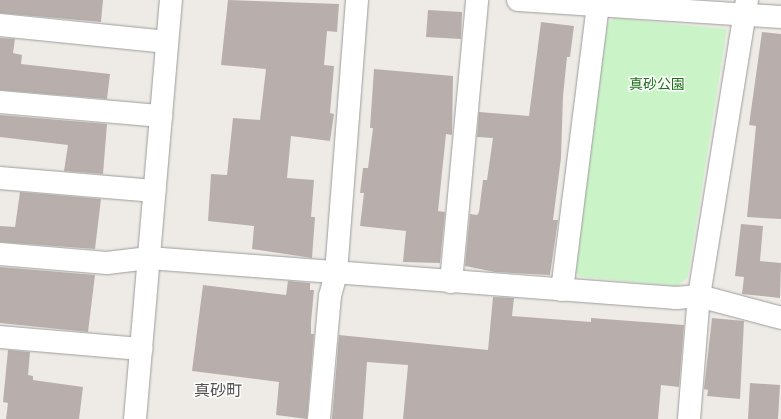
<!DOCTYPE html>
<meta charset="utf-8">
<style>
body{margin:0}
#map{position:relative;width:781px;height:419px;overflow:hidden;background:#eeebe6;font-family:Mulish,"Noto Sans JP",sans-serif}
div>[style]{position:absolute}
.park>*{inset:0;background:#cbf3c8}
.building>*{inset:0;background:#b8afac}
.roads{filter:drop-shadow(0 0 1px #9c9c9c) drop-shadow(0 0 1px #9c9c9c)}
.minor>*{height:22px;margin:-11px;padding:0 11px;transform-origin:11px;border-radius:11px;background:#fff}
span{translate:-50% -50%;white-space:nowrap;text-align:center;line-height:1.15;-webkit-text-stroke:3px #fff;paint-order:stroke}
.park-label{font-size:14px;color:#1d7218}
.quarter-label{font-size:16px;color:#525252}
</style>
<div id="map">
<div class="park">
<i style="clip-path:polygon(614px 18px,727px 29px,688px 277px,677px 286px,580px 277px,571px 267px,603px 28px)"></i>
</div>
<div class="building">
<i style="clip-path:polygon(0 0,103px 0,101px 22px,0 13px)"></i>
<i style="clip-path:polygon(228px 0,339px 4px,337px 32px,327px 31px,324px 65px,334px 66px,330px 113px,334px 114px,330px 141px,291px 136px,287px 178px,314px 180px,311px 217px,315px 217px,312px 258px,252px 249px,254px 226px,208px 221px,211px 174px,227px 175px,233px 118px,260px 120px,266px 69px,221px 65px)"></i>
<i style="clip-path:polygon(428px 10px,462px 12px,461px 39px,426px 37px)"></i>
<i style="clip-path:polygon(541px 22px,574px 26px,570px 57px,567px 57px,563px 96px,561px 158px,553px 220px,558px 220px,550px 275px,495px 272px,465px 266px,470px 214px,477px 215px,479px 212px,483px 180px,487px 180px,493px 138px,477px 137px,479px 112px,529px 116px)"></i>
<i style="clip-path:polygon(762px 32px,781px 34px,781px 219px,747px 217px,756px 126px,749px 125px)"></i>
<i style="clip-path:polygon(0 38px,15px 39px,13px 53px,22px 55px,21px 64px,110px 74px,107px 99px,0 90px)"></i>
<i style="clip-path:polygon(374px 69px,453px 76px,452px 135px,446px 134px,438px 211px,445px 212px,440px 263px,403px 262px,406px 231px,360px 226px,364px 193px,360px 193px,363px 168px,368px 168px,373px 128px,370px 128px)"></i>
<i style="clip-path:polygon(0 115px,107px 124px,103px 174px,64px 171px,68px 145px,0 137px)"></i>
<i style="clip-path:polygon(20px 192px,101px 199px,95px 249px,0 242px,0 226px,15px 227px)"></i>
<i style="clip-path:polygon(741px 224px,763px 226px,760px 261px,781px 263px,780px 298px,742px 294px,744px 277px,735px 276px)"></i>
<i style="clip-path:polygon(0 267px,95px 275px,88px 332px,0 323px)"></i>
<i style="clip-path:polygon(288px 281px,310px 283px,310px 290px,314px 290px,311px 322px,311px 334px,314px 334px,307px 419px,276px 415px,279px 382px,192px 371px,203px 285px,286px 295px)"></i>
<i style="clip-path:polygon(493px 297px,514px 298px,512px 316px,591px 322px,591px 318px,684px 325px,679px 387px,661px 385px,658px 419px,403px 419px,408px 365px,367px 362px,363px 419px,332px 419px,339px 335px,488px 350px)"></i>
<i style="clip-path:polygon(712px 318px,744px 321px,740px 399px,707px 396px,708px 390px,704px 389px)"></i>
<i style="clip-path:polygon(8px 350px,30px 352px,28px 375px,33px 376px,33px 380px,83px 387px,79px 419px,6px 419px,8px 403px,3px 402px)"></i>
<i style="clip-path:polygon(750px 383px,780px 385px,778px 419px,748px 419px)"></i>
</div>
<div class="roads">
<div class="minor">
<i style="left:518px;top:0;width:264px;rotate:3.7deg"></i>
<i style="left:0;top:25px;width:168px;rotate:5.8deg"></i>
<i style="left:0;top:102px;width:162px;rotate:5deg"></i>
<i style="left:0;top:178px;width:155px;rotate:4.8deg"></i>
<i style="left:0;top:254px;width:107px;rotate:4.8deg"></i>
<i style="left:107px;top:263px;width:42px;rotate:-6.8deg"></i>
<i style="left:149px;top:258px;width:529px;rotate:4.34deg"></i>
<i style="left:676px;top:298px;width:23px;rotate:-5deg"></i>
<i style="left:699px;top:296px;width:85px;rotate:15deg"></i>
<i style="left:451px;top:282px;width:283px;rotate:-84.7deg"></i>
<i style="left:562px;top:290px;width:288px;rotate:-82.8deg"></i>
<i style="left:0;top:337px;width:142px;rotate:4.9deg"></i>
<i style="left:135px;top:419px;width:421px;rotate:-85.1deg"></i>
<i style="left:319px;top:419px;width:123px;rotate:-84.9deg"></i>
<i style="left:330px;top:296px;width:24px;rotate:-75deg"></i>
<i style="left:336px;top:273px;width:274px;rotate:-85.6deg"></i>
<i style="left:689px;top:419px;width:123px;rotate:-85.4deg"></i>
<i style="left:699px;top:296px;width:300px;rotate:-80.8deg"></i>
</div>
</div>
<div class="park-label">
<span style="left:657px;top:84px">真砂公園</span>
</div>
<div class="quarter-label">
<span style="left:218px;top:390px">真砂町</span>
</div>
</div>
